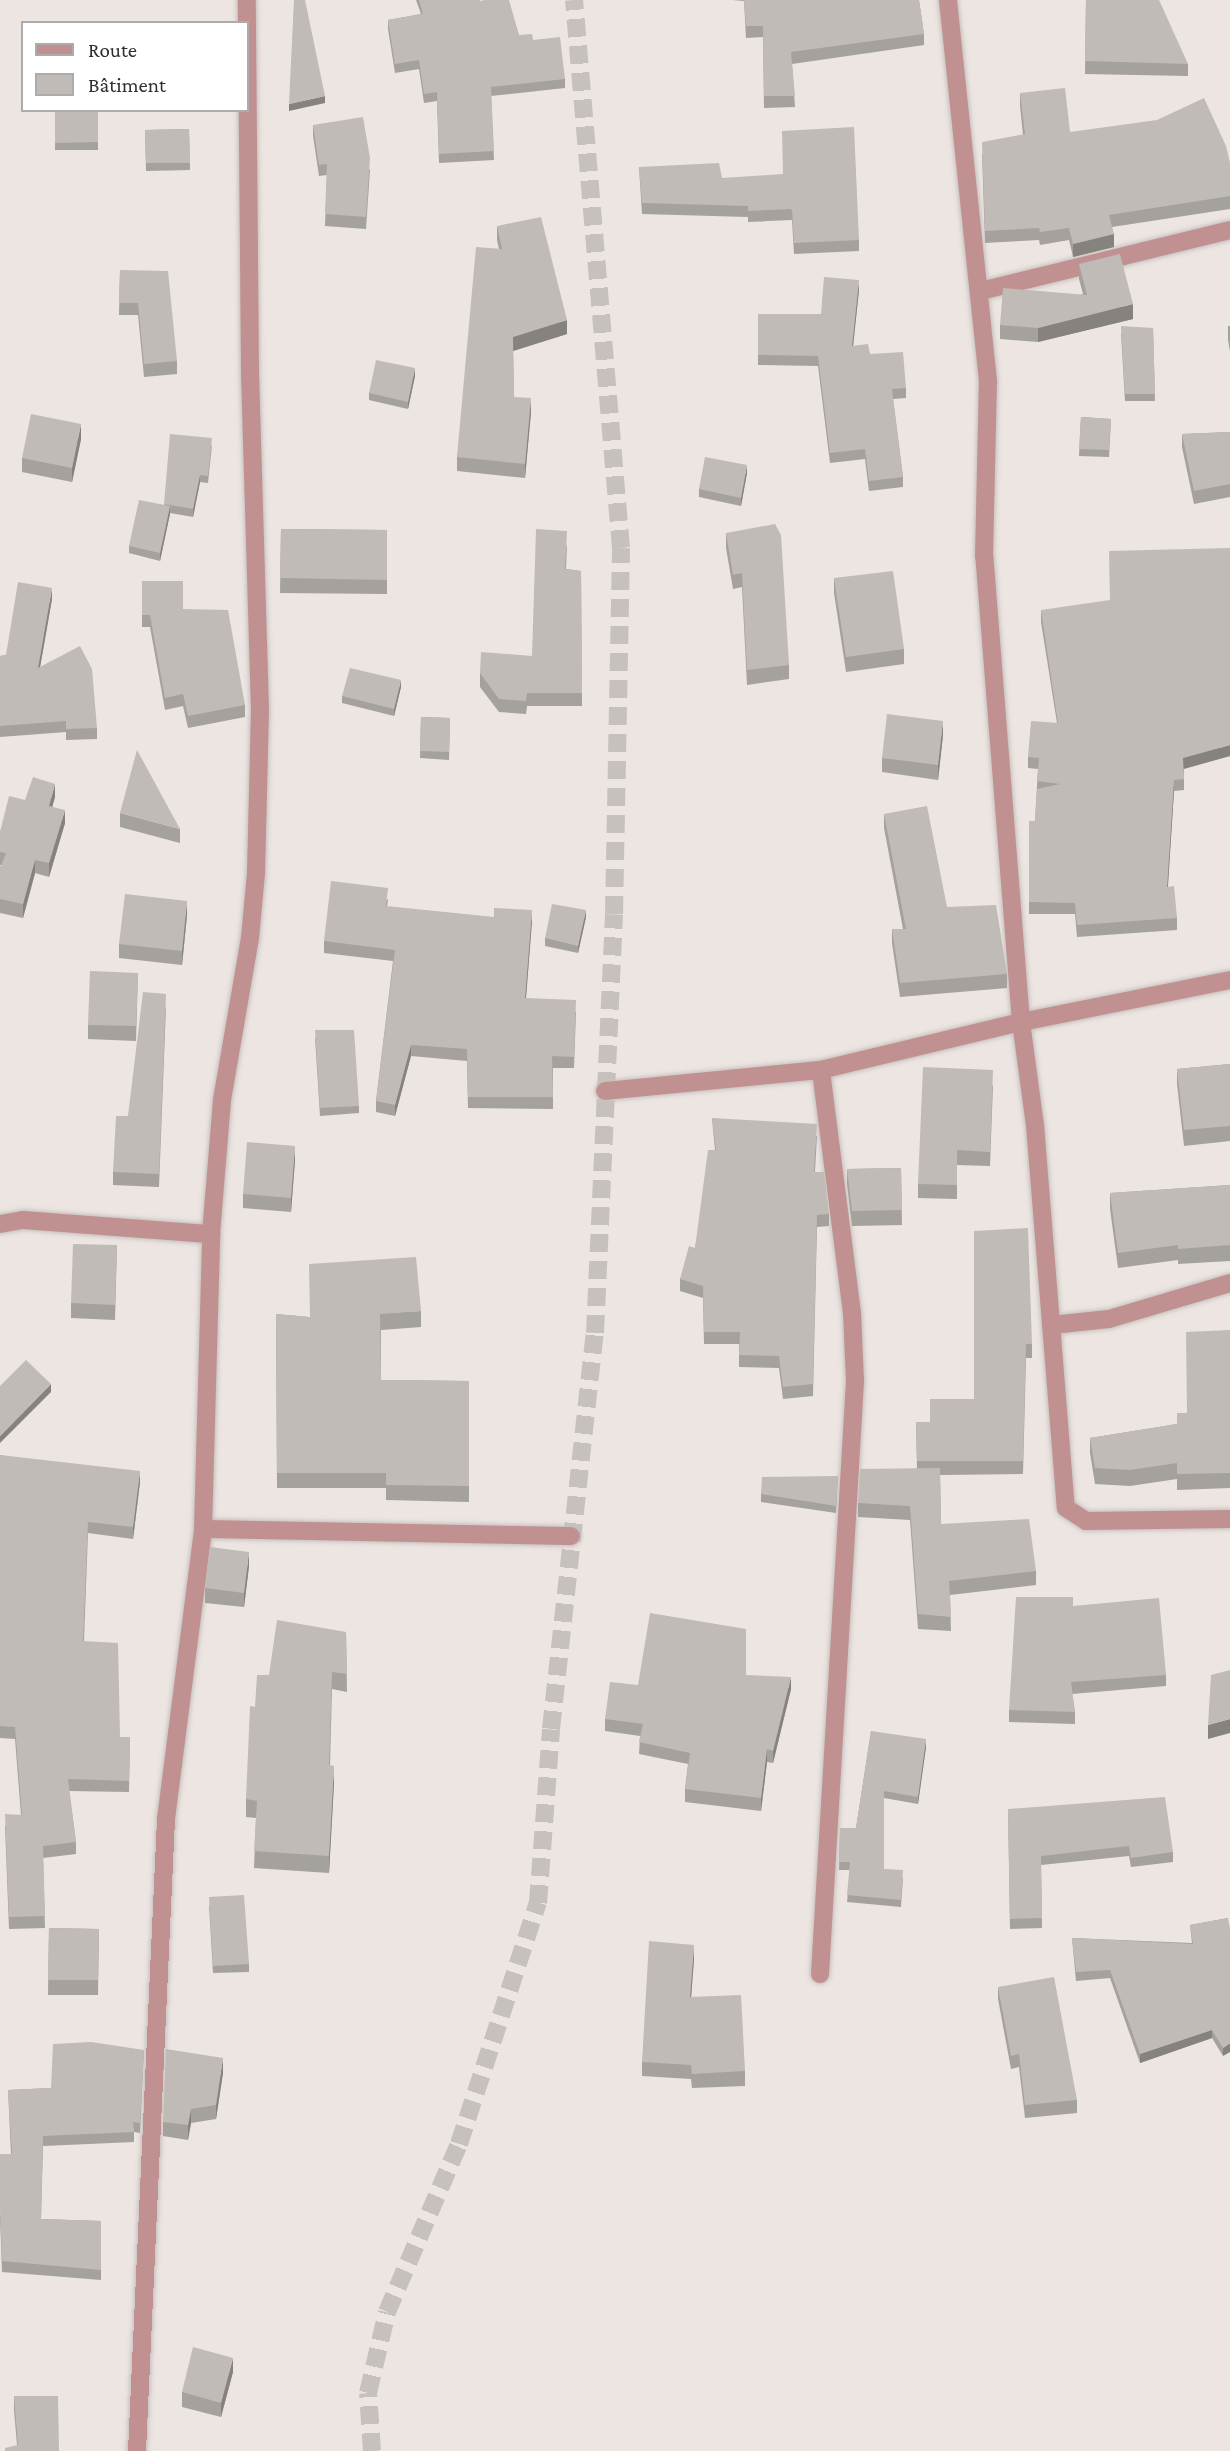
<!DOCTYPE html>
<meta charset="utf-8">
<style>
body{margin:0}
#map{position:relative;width:1230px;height:2451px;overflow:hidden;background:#ece5e2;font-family:"Crimson Pro",serif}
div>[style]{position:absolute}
.minor-tunnel>*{height:18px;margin-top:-9px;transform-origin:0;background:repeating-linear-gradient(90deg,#c7c1be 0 18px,transparent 0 27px)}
.roads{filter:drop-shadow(0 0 2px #c7c1be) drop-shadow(0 0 2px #c7c1be)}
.minor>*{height:18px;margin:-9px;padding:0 9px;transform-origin:9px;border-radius:9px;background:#c19191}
.wall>*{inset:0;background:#a5a19d}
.shaded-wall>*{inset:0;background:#86837f}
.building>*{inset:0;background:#c0bbb6}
span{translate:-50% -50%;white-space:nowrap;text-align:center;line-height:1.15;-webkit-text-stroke:5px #fff;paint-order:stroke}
.legend{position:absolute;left:21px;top:21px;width:228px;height:91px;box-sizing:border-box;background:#fff;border:2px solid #adacab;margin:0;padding:9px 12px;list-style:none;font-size:21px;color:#312f2e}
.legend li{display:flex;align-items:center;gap:14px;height:35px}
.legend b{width:35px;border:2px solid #adacab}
</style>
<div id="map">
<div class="minor-tunnel">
<i style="left:372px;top:2451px;width:58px;rotate:-93.9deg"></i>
<i style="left:368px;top:2393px;width:83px;rotate:-76.8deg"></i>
<i style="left:387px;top:2312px;width:183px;rotate:-66.8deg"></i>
<i style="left:459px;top:2144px;width:254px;rotate:-71.9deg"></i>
<i style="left:538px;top:1903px;width:174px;rotate:-85.7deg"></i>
<i style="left:551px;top:1729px;width:398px;rotate:-83.7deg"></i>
<i style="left:595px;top:1333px;width:419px;rotate:-87.4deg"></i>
<i style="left:614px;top:914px;width:366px;rotate:-88.9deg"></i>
<i style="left:621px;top:548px;width:550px;rotate:-94.9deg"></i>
</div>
<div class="roads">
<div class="minor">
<i style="left:980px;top:291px;width:257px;rotate:-13.7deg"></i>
<i style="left:1230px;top:980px;width:213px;rotate:168.6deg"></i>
<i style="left:1021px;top:1022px;width:104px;rotate:82.3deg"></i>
<i style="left:1035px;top:1125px;width:384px;rotate:85.4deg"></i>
<i style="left:1066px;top:1508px;width:24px;rotate:33deg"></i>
<i style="left:1086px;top:1521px;width:144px;rotate:-0.8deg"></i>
<i style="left:605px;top:1091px;width:217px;rotate:-5.6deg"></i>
<i style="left:821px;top:1070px;width:206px;rotate:-13.5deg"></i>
<i style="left:1021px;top:1022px;width:467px;rotate:-94.5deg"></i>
<i style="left:984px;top:556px;width:175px;rotate:-88.7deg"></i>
<i style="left:988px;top:381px;width:383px;rotate:-96deg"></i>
<i style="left:0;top:1224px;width:23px;rotate:-10deg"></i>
<i style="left:23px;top:1220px;width:189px;rotate:4.3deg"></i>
<i style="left:1052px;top:1325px;width:57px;rotate:-6deg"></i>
<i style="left:1109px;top:1319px;width:126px;rotate:-16.6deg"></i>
<i style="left:203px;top:1529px;width:368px;rotate:1.1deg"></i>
<i style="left:820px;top:1974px;width:594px;rotate:-86.62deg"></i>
<i style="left:855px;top:1381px;width:68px;rotate:-92.5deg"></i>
<i style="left:852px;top:1313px;width:245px;rotate:-97.3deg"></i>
<i style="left:137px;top:2451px;width:633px;rotate:-87.37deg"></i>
<i style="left:166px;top:1819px;width:292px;rotate:-82.7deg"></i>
<i style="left:203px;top:1529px;width:295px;rotate:-88.4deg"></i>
<i style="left:211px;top:1234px;width:134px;rotate:-85.3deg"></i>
<i style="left:222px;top:1100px;width:164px;rotate:-80.2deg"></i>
<i style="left:250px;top:938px;width:65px;rotate:-84.7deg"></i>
<i style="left:256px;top:873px;width:163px;rotate:-88.6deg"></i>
<i style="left:260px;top:710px;width:339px;rotate:-91.7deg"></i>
<i style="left:250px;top:371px;width:371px;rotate:-90.5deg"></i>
</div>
</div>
<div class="wall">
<i style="clip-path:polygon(416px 0,480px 0,480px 1px,519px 35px,533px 40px,565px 79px,565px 88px,491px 96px,494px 160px,439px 163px,437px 101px,424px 103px,419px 69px,395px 73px,388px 29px,388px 20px,421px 14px)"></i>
<i style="clip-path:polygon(732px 0,919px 0,924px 34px,924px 45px,792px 64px,795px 107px,764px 108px,763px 37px,746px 38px,744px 1px)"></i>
<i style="clip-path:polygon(1086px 0,1188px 64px,1188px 76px,1085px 74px)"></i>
<i style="clip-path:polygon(1020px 93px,1070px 132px,1230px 163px,1230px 209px,1112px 227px,1114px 247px,1073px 257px,1069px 240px,1040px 245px,1039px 240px,985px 243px,982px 154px,1023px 135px,1020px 106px)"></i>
<i style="clip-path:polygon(55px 110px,98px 110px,98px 150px,55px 150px)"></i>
<i style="clip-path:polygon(313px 125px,370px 170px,366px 229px,325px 226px,327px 175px,319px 176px,313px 136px)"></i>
<i style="clip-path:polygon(189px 129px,190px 170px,146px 171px,145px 130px)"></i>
<i style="clip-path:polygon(639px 167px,722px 178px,859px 240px,859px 251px,794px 254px,792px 220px,748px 222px,748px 217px,642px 214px)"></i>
<i style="clip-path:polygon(497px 226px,567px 334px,513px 351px,514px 397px,531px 412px,525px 478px,457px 471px,457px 457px,499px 249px,497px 240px)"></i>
<i style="clip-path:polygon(1079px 264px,1133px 319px,1038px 342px,1000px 339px,1000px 325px,1083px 294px,1079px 279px)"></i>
<i style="clip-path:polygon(120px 270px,177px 361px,177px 374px,144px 377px,138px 315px,119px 315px)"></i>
<i style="clip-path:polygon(859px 290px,853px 346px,870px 354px,906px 388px,906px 398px,893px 399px,903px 477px,903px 487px,869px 491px,865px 459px,830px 463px,818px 366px,758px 365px,758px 314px,821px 314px)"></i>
<i style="clip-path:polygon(1228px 326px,1230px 326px,1230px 352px,1228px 340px)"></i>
<i style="clip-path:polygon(1153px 328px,1155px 401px,1125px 401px,1121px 333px)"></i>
<i style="clip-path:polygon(415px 376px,408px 409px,369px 400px,369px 393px)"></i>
<i style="clip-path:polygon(1081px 417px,1111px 419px,1109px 457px,1079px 456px)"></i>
<i style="clip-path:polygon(1230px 432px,1230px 497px,1194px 504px,1182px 447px,1182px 434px)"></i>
<i style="clip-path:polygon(81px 439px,72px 482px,22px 472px,22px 458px)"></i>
<i style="clip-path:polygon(212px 445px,208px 483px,200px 482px,193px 517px,170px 513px,160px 561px,129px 553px,129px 546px,164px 505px)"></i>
<i style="clip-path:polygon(747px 473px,741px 506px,699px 497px,699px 489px)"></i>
<i style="clip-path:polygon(281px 529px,387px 530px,387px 594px,280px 593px)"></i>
<i style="clip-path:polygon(726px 533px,789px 665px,789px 679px,747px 685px,742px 587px,733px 589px,726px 548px)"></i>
<i style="clip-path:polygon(567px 544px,566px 569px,581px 571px,582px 706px,527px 706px,526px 714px,499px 712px,480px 687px,480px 673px,532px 656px)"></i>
<i style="clip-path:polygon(834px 578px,904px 649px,904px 664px,846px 672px,834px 593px)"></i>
<i style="clip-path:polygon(142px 581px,183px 609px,245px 705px,245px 717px,188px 728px,183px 706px,165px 710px,150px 627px,142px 627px)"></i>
<i style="clip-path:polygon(52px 599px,40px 667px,97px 728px,97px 739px,66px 740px,66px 732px,0 737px,0 656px,6px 655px)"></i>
<i style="clip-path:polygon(1041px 610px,1230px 756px,1184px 769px,1184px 790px,1174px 791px,1168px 887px,1177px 918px,1177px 930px,1077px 937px,1075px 914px,1029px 914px,1029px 821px,1035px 821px,1038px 769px,1028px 768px,1028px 757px,1057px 723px,1041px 622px)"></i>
<i style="clip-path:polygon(401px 687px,394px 716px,342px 703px,342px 696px)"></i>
<i style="clip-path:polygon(421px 717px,450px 718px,449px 760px,420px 758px)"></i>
<i style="clip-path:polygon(943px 735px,938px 780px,882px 772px,882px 758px)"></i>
<i style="clip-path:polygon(55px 797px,52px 806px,65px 823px,49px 877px,35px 873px,23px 918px,0 913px,0 868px,1px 865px,0 865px,0 832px,25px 800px)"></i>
<i style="clip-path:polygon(120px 813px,180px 829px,180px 843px,120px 827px)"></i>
<i style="clip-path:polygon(884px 814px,947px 907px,1007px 974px,1007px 988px,900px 997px,892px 943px,892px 929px,903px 929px,884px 828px)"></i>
<i style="clip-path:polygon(388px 899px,387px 907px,532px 921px,526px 998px,576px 1012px,574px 1068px,553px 1068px,553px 1109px,468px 1108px,467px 1061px,411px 1056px,395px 1116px,376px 1112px,376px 1101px,393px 961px,324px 953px,324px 941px)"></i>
<i style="clip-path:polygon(187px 915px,182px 965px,119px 958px,119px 944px)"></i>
<i style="clip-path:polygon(586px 917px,578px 953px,545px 946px,545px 938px)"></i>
<i style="clip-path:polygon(138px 973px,136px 1041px,88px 1039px,88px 1025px)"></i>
<i style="clip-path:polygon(166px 1007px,159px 1187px,113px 1185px,113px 1172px,128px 1116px)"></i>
<i style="clip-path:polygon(315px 1037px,359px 1106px,359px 1113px,320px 1116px)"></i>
<i style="clip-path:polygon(1230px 1064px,1230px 1141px,1184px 1146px,1177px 1084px,1177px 1069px)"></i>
<i style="clip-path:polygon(993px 1085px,990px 1166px,957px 1165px,957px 1199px,918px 1198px,918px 1184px)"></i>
<i style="clip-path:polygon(712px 1118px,817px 1136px,815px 1172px,829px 1214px,829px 1226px,817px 1227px,813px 1396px,783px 1399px,779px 1368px,739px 1367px,739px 1344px,704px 1344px,703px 1298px,680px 1291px,680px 1279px,695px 1248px,715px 1150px)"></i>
<i style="clip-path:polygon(295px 1160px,291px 1212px,243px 1208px,243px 1194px)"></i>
<i style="clip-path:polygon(901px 1168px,902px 1225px,852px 1226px,847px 1184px,847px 1169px)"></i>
<i style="clip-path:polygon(1230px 1185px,1230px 1261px,1178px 1264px,1178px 1260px,1118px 1268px,1110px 1209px,1110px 1193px)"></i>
<i style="clip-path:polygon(974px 1231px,1032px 1344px,1032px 1358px,1026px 1358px,1023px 1474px,940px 1475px,941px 1524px,1036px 1571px,1036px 1585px,950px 1595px,951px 1631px,918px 1629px,910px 1520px,858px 1517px,858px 1503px,917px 1468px,916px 1422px,930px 1422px,974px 1399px)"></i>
<i style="clip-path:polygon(117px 1245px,115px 1320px,71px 1318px,71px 1303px)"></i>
<i style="clip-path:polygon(421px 1311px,421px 1327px,381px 1330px,381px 1380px,469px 1381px,469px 1502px,386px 1500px,386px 1488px,277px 1488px,276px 1314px,309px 1317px)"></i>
<i style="clip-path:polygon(1230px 1330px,1230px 1488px,1177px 1490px,1177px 1479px,1130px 1486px,1095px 1484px,1090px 1453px,1090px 1438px,1177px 1424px,1187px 1413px)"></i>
<i style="clip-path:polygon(0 1455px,140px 1482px,133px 1539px,88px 1533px,84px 1641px,120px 1737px,130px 1737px,129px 1792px,69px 1791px,76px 1842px,76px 1854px,43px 1858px,45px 1928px,9px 1929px,5px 1826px,21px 1815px,15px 1739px,0 1738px)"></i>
<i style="clip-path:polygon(838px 1476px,836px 1513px,761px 1502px,761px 1494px)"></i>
<i style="clip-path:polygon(249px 1566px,244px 1607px,205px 1603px,205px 1588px)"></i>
<i style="clip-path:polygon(1073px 1606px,1166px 1675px,1166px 1686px,1072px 1694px,1075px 1712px,1075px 1724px,1009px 1722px,1009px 1710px)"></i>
<i style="clip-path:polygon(346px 1632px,347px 1692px,332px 1689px,330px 1765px,334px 1783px,329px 1873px,254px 1868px,256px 1818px,246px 1817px,246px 1799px,269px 1675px)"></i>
<i style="clip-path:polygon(746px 1675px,791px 1689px,773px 1763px,767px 1762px,761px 1811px,685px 1802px,685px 1789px,688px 1764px,639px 1754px,640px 1736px,605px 1731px,605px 1719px,638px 1685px)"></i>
<i style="clip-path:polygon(871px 1731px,926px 1747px,918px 1804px,884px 1798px,884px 1869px,903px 1878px,901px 1907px,847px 1902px,850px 1870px,839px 1870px,840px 1828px,856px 1828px)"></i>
<i style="clip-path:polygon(1008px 1809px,1173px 1852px,1173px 1862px,1131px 1867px,1129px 1856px,1041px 1865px,1042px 1928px,1010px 1929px)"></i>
<i style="clip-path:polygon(209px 1905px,249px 1964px,249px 1972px,213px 1973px)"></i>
<i style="clip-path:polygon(1228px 1918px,1223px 2056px,1212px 2038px,1140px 2063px,1110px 1978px,1076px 1981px,1072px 1938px,1192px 1943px,1190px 1925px)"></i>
<i style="clip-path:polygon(49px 1928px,99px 1929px,98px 1995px,48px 1995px)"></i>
<i style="clip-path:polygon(694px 1959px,691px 1997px,745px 2071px,745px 2086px,692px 2088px,691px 2079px,642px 2076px,642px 2062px)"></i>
<i style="clip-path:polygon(998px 1987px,1077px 2100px,1077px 2113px,1025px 2118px,1019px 2067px,1011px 2069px,998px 1999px)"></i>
<i style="clip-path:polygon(144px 2050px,140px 2133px,134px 2132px,134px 2142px,43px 2146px,41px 2219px,101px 2221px,101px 2280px,2px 2272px,0 2217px,11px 2154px,8px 2090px,51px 2088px)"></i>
<i style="clip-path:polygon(223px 2073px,216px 2119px,191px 2123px,188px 2140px,163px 2136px,163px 2122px)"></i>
<i style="clip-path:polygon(233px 2372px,221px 2417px,182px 2407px,182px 2392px)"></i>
<i style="clip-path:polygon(14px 2396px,59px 2451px,17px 2445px,14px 2410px)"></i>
</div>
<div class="shaded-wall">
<i style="clip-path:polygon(325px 96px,325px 103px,289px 111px,289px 104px)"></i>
<i style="clip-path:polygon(1114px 234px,1114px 247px,1073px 257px,1073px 244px)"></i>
<i style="clip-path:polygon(859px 280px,859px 290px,852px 356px,852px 346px)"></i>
<i style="clip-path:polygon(1133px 304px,1133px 319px,1038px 342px,1038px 328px)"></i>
<i style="clip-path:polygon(567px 320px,567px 334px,513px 351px,513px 337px)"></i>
<i style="clip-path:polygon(415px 368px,415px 376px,408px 409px,408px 402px)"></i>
<i style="clip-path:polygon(531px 398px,531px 412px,525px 478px,525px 464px)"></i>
<i style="clip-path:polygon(81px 424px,81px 439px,72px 482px,72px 468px)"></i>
<i style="clip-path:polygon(747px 465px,747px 473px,741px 506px,741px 498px)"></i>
<i style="clip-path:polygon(200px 475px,200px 482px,193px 517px,193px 509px)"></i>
<i style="clip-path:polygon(170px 506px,170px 514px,160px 561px,160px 553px)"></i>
<i style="clip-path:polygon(52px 588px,52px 599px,38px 679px,38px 668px)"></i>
<i style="clip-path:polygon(401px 680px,401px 687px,394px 716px,394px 709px)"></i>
<i style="clip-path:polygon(943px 721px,943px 735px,938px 780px,938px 765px)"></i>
<i style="clip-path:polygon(1230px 745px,1230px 756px,1183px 769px,1183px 758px)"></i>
<i style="clip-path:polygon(1174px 780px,1174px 791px,1167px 898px,1167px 887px)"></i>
<i style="clip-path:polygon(55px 784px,55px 797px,49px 819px,49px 806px)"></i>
<i style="clip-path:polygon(65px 810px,65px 823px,49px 877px,49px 863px)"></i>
<i style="clip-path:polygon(35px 860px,35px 873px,23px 918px,23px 904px)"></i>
<i style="clip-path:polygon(187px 901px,187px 915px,182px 965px,182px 951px)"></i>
<i style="clip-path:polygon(532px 910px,532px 921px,525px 1010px,525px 998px)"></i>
<i style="clip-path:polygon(586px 910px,586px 917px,578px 953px,578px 946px)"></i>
<i style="clip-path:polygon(411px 1045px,411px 1056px,395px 1116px,395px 1105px)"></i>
<i style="clip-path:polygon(295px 1146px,295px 1160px,291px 1212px,291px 1198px)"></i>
<i style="clip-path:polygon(51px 1384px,51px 1392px,0 1443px,0 1436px)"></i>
<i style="clip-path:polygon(140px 1471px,140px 1482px,133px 1539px,133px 1527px)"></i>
<i style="clip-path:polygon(249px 1552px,249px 1566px,244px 1607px,244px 1593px)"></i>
<i style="clip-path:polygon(791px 1677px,791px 1689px,773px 1763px,773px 1751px)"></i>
<i style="clip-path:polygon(1230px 1719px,1230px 1733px,1208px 1739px,1208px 1725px)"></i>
<i style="clip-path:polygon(926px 1739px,926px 1747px,918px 1804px,918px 1797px)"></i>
<i style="clip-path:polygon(767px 1749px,767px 1762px,761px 1811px,761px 1798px)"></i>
<i style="clip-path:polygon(334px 1766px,334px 1783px,329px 1873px,329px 1856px)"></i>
<i style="clip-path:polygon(694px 1945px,694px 1959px,690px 2012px,690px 1997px)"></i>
<i style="clip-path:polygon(1212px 2030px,1212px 2038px,1140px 2063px,1140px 2054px)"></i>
<i style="clip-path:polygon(1230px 2043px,1230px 2052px,1223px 2056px,1223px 2048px)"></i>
<i style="clip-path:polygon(223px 2058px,223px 2073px,216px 2119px,216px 2105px)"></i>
<i style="clip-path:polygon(191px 2109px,191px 2123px,188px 2140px,188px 2125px)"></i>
<i style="clip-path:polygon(233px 2358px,233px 2372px,221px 2417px,221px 2403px)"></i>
</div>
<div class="building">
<i style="clip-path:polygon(294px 0,305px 0,325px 96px,289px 104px)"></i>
<i style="clip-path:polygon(419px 0,480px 0,480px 1px,485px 0,509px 0,519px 35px,532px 34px,533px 40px,560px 37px,565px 79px,491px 87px,494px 151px,439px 154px,437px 92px,424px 94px,419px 60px,395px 64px,388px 20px,423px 14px)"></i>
<i style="clip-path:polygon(744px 0,919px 0,924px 34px,791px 52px,795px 96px,764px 96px,763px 26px,746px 26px)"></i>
<i style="clip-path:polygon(1086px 0,1159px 0,1188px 64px,1085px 61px)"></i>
<i style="clip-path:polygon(1065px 88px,1070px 132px,1157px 120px,1204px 98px,1226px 146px,1230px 163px,1230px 196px,1109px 215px,1114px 234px,1073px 244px,1069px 228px,1040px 232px,1039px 228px,985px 231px,982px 142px,1025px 134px,1020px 93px)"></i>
<i style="clip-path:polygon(55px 110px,98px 110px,98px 142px,55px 143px)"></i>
<i style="clip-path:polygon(363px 117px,370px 158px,366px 217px,325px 214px,327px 164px,319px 165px,313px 125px)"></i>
<i style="clip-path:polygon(854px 127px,859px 240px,794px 243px,792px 209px,748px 211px,748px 206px,642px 203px,639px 167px,719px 163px,722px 178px,783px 174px,782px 131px)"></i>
<i style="clip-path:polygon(189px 129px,190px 163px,146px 163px,145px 130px)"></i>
<i style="clip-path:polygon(541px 217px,567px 320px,513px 337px,514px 397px,531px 398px,525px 464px,457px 457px,476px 247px,502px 249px,497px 226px)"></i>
<i style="clip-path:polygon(1120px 254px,1133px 304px,1038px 328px,1000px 325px,1003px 288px,1087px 295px,1079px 264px)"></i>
<i style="clip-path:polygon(120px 270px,168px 271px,177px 361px,144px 364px,138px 303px,119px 303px)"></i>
<i style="clip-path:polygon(824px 277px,859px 280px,852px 346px,868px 344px,870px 354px,903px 352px,906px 388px,892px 389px,903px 477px,869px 481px,865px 449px,830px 453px,818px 356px,758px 355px,758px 314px,821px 314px)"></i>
<i style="clip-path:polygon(1121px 326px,1153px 328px,1155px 394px,1125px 394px)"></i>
<i style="clip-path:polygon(376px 360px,415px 368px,408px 402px,369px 393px)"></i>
<i style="clip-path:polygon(31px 414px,81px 424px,72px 468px,22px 458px)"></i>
<i style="clip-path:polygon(1081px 417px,1111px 419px,1109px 450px,1079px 449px)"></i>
<i style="clip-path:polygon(1230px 432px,1230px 484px,1194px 491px,1182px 434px)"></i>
<i style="clip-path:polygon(170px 434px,212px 438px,208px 476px,200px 475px,193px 509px,164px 504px)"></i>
<i style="clip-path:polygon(705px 457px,747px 465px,741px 498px,699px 489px)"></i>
<i style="clip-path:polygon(139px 500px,170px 506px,160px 553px,129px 546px)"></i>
<i style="clip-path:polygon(775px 524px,781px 535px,789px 665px,747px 670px,742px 573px,733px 575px,726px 533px)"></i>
<i style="clip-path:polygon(281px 529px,387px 530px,387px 580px,280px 578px)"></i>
<i style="clip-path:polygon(536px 529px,567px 531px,565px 569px,581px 571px,582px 693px,527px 693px,526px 701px,499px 699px,480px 673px,481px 652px,532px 656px)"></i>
<i style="clip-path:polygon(1230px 548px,1230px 745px,1183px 758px,1184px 779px,1174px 780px,1167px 887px,1174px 886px,1177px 918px,1077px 925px,1075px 903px,1029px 902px,1029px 821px,1035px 821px,1037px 789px,1060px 784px,1037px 781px,1039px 758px,1028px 757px,1031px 721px,1058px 723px,1041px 610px,1110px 600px,1109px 551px)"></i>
<i style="clip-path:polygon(893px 571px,904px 649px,846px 657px,834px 578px)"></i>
<i style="clip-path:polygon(142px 581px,183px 581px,183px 609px,228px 610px,245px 705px,188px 716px,183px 694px,165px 698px,150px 615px,142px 615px)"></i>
<i style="clip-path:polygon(18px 582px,52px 588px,38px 668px,80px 646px,92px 669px,97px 728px,66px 729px,66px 721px,0 726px,0 656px,6px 655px)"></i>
<i style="clip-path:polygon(350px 668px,401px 680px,394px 709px,342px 696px)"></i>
<i style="clip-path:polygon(887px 714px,943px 721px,938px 765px,882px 758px)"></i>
<i style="clip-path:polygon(421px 717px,450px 718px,449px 752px,420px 751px)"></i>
<i style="clip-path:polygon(137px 750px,180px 829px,120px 813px)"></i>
<i style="clip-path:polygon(33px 777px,55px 784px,49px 806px,65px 810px,49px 863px,35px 860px,23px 904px,0 899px,0 868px,6px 853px,0 852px,0 832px,9px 796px,25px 800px)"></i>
<i style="clip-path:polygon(927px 806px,947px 907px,996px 905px,1007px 974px,900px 983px,892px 929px,906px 929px,884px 814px)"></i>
<i style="clip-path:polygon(331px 881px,388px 888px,386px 906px,494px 917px,494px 908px,532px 910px,525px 998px,576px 1000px,574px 1057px,552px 1056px,553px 1097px,468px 1097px,467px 1049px,411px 1045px,395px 1105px,376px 1101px,395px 950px,324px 941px)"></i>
<i style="clip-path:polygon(125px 894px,187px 901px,182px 951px,119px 944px)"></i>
<i style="clip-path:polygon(552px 904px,586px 910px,578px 946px,545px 938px)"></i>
<i style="clip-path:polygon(90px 971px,138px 973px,136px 1026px,88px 1025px)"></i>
<i style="clip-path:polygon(143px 992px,166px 994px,159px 1174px,113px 1172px,116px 1116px,128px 1116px)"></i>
<i style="clip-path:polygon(315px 1030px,354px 1030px,359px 1106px,320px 1108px)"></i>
<i style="clip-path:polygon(1230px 1064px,1230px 1126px,1184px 1130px,1177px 1069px)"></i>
<i style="clip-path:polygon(923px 1067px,993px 1070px,990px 1152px,957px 1150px,957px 1185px,918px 1184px)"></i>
<i style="clip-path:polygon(712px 1118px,817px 1124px,814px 1172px,824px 1172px,829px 1214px,817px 1215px,813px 1384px,783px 1387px,779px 1356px,739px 1355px,740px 1332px,704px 1332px,703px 1286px,680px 1279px,689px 1246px,695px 1248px,708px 1150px,716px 1150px)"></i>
<i style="clip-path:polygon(247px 1142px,295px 1146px,291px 1198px,243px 1194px)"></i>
<i style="clip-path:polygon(901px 1168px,902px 1210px,852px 1211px,847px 1169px)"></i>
<i style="clip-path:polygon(1230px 1185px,1230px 1245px,1178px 1249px,1178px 1245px,1118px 1253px,1110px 1193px)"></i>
<i style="clip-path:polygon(1028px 1228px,1032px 1344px,1026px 1344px,1023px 1461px,917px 1461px,916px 1422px,930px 1422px,930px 1399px,974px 1399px,974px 1231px)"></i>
<i style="clip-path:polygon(73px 1244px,117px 1245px,115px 1305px,71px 1303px)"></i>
<i style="clip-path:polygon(416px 1257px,421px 1311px,380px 1314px,381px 1380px,469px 1381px,469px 1486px,386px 1485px,386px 1473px,277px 1473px,276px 1314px,310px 1317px,309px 1264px)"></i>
<i style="clip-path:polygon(1230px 1330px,1230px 1473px,1177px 1474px,1177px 1463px,1130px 1470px,1095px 1468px,1090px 1438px,1177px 1424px,1177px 1413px,1187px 1413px,1186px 1332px)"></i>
<i style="clip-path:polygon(26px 1360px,51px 1384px,0 1436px,0 1386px)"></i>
<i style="clip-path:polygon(0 1455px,140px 1471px,133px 1527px,88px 1522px,83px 1641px,118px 1643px,120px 1737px,130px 1737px,129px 1781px,68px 1779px,76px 1842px,43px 1846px,45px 1916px,9px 1917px,5px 1814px,22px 1815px,15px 1727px,0 1726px)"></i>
<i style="clip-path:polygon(940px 1468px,941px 1524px,1029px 1519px,1036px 1571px,949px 1581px,951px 1617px,918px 1614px,910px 1506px,858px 1503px,860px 1469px)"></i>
<i style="clip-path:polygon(838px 1476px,836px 1506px,761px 1494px,762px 1477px)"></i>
<i style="clip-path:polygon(210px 1547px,249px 1552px,244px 1593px,205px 1588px)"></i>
<i style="clip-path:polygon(1016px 1597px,1073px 1597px,1073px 1606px,1159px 1598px,1166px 1675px,1071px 1682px,1075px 1712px,1009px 1710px)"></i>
<i style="clip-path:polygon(650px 1613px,746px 1629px,746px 1675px,791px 1677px,773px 1751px,767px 1749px,761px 1798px,685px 1789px,690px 1753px,639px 1742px,643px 1724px,605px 1719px,610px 1682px,638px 1685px)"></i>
<i style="clip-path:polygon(277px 1620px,346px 1632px,347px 1674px,332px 1672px,329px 1765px,334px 1766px,329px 1856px,254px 1851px,257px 1801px,246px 1799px,250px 1706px,255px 1707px,257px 1675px,269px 1675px)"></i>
<i style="clip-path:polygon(1230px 1670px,1230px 1719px,1208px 1725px,1211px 1675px)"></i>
<i style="clip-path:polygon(871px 1731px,926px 1739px,918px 1797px,884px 1791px,884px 1869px,903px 1870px,901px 1900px,847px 1895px,850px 1862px,839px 1862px,840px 1828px,856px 1828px)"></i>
<i style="clip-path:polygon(1165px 1797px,1173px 1852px,1131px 1858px,1129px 1846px,1041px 1856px,1042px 1918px,1010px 1919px,1008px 1809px)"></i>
<i style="clip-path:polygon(244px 1895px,249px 1964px,213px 1966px,209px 1897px)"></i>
<i style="clip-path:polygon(1228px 1918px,1230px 1929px,1230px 2043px,1223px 2048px,1212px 2030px,1140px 2054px,1110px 1970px,1076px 1972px,1072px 1938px,1193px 1944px,1190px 1925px)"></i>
<i style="clip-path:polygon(49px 1928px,99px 1929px,98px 1980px,48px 1980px)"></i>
<i style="clip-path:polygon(649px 1941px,694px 1945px,690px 1997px,741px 1995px,745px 2071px,692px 2074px,691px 2065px,642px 2062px)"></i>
<i style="clip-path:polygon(1054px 1977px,1077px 2100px,1025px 2105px,1019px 2054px,1011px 2056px,998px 1987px)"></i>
<i style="clip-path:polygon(91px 2042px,144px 2050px,140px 2123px,133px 2122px,134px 2132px,43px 2136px,41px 2219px,101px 2221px,101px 2270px,2px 2261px,0 2207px,0 2154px,12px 2154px,8px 2090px,51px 2088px,53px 2044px)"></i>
<i style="clip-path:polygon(166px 2049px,223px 2058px,216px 2105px,191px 2109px,188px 2125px,163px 2122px)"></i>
<i style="clip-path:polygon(193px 2347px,233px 2358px,221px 2403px,182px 2392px)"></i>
<i style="clip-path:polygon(14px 2396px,58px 2396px,59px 2451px,5px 2451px,5px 2448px,18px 2445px)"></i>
</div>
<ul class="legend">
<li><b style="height:9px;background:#c19191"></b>Route</li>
<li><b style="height:19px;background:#c0bbb6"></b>Bâtiment</li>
</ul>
</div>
